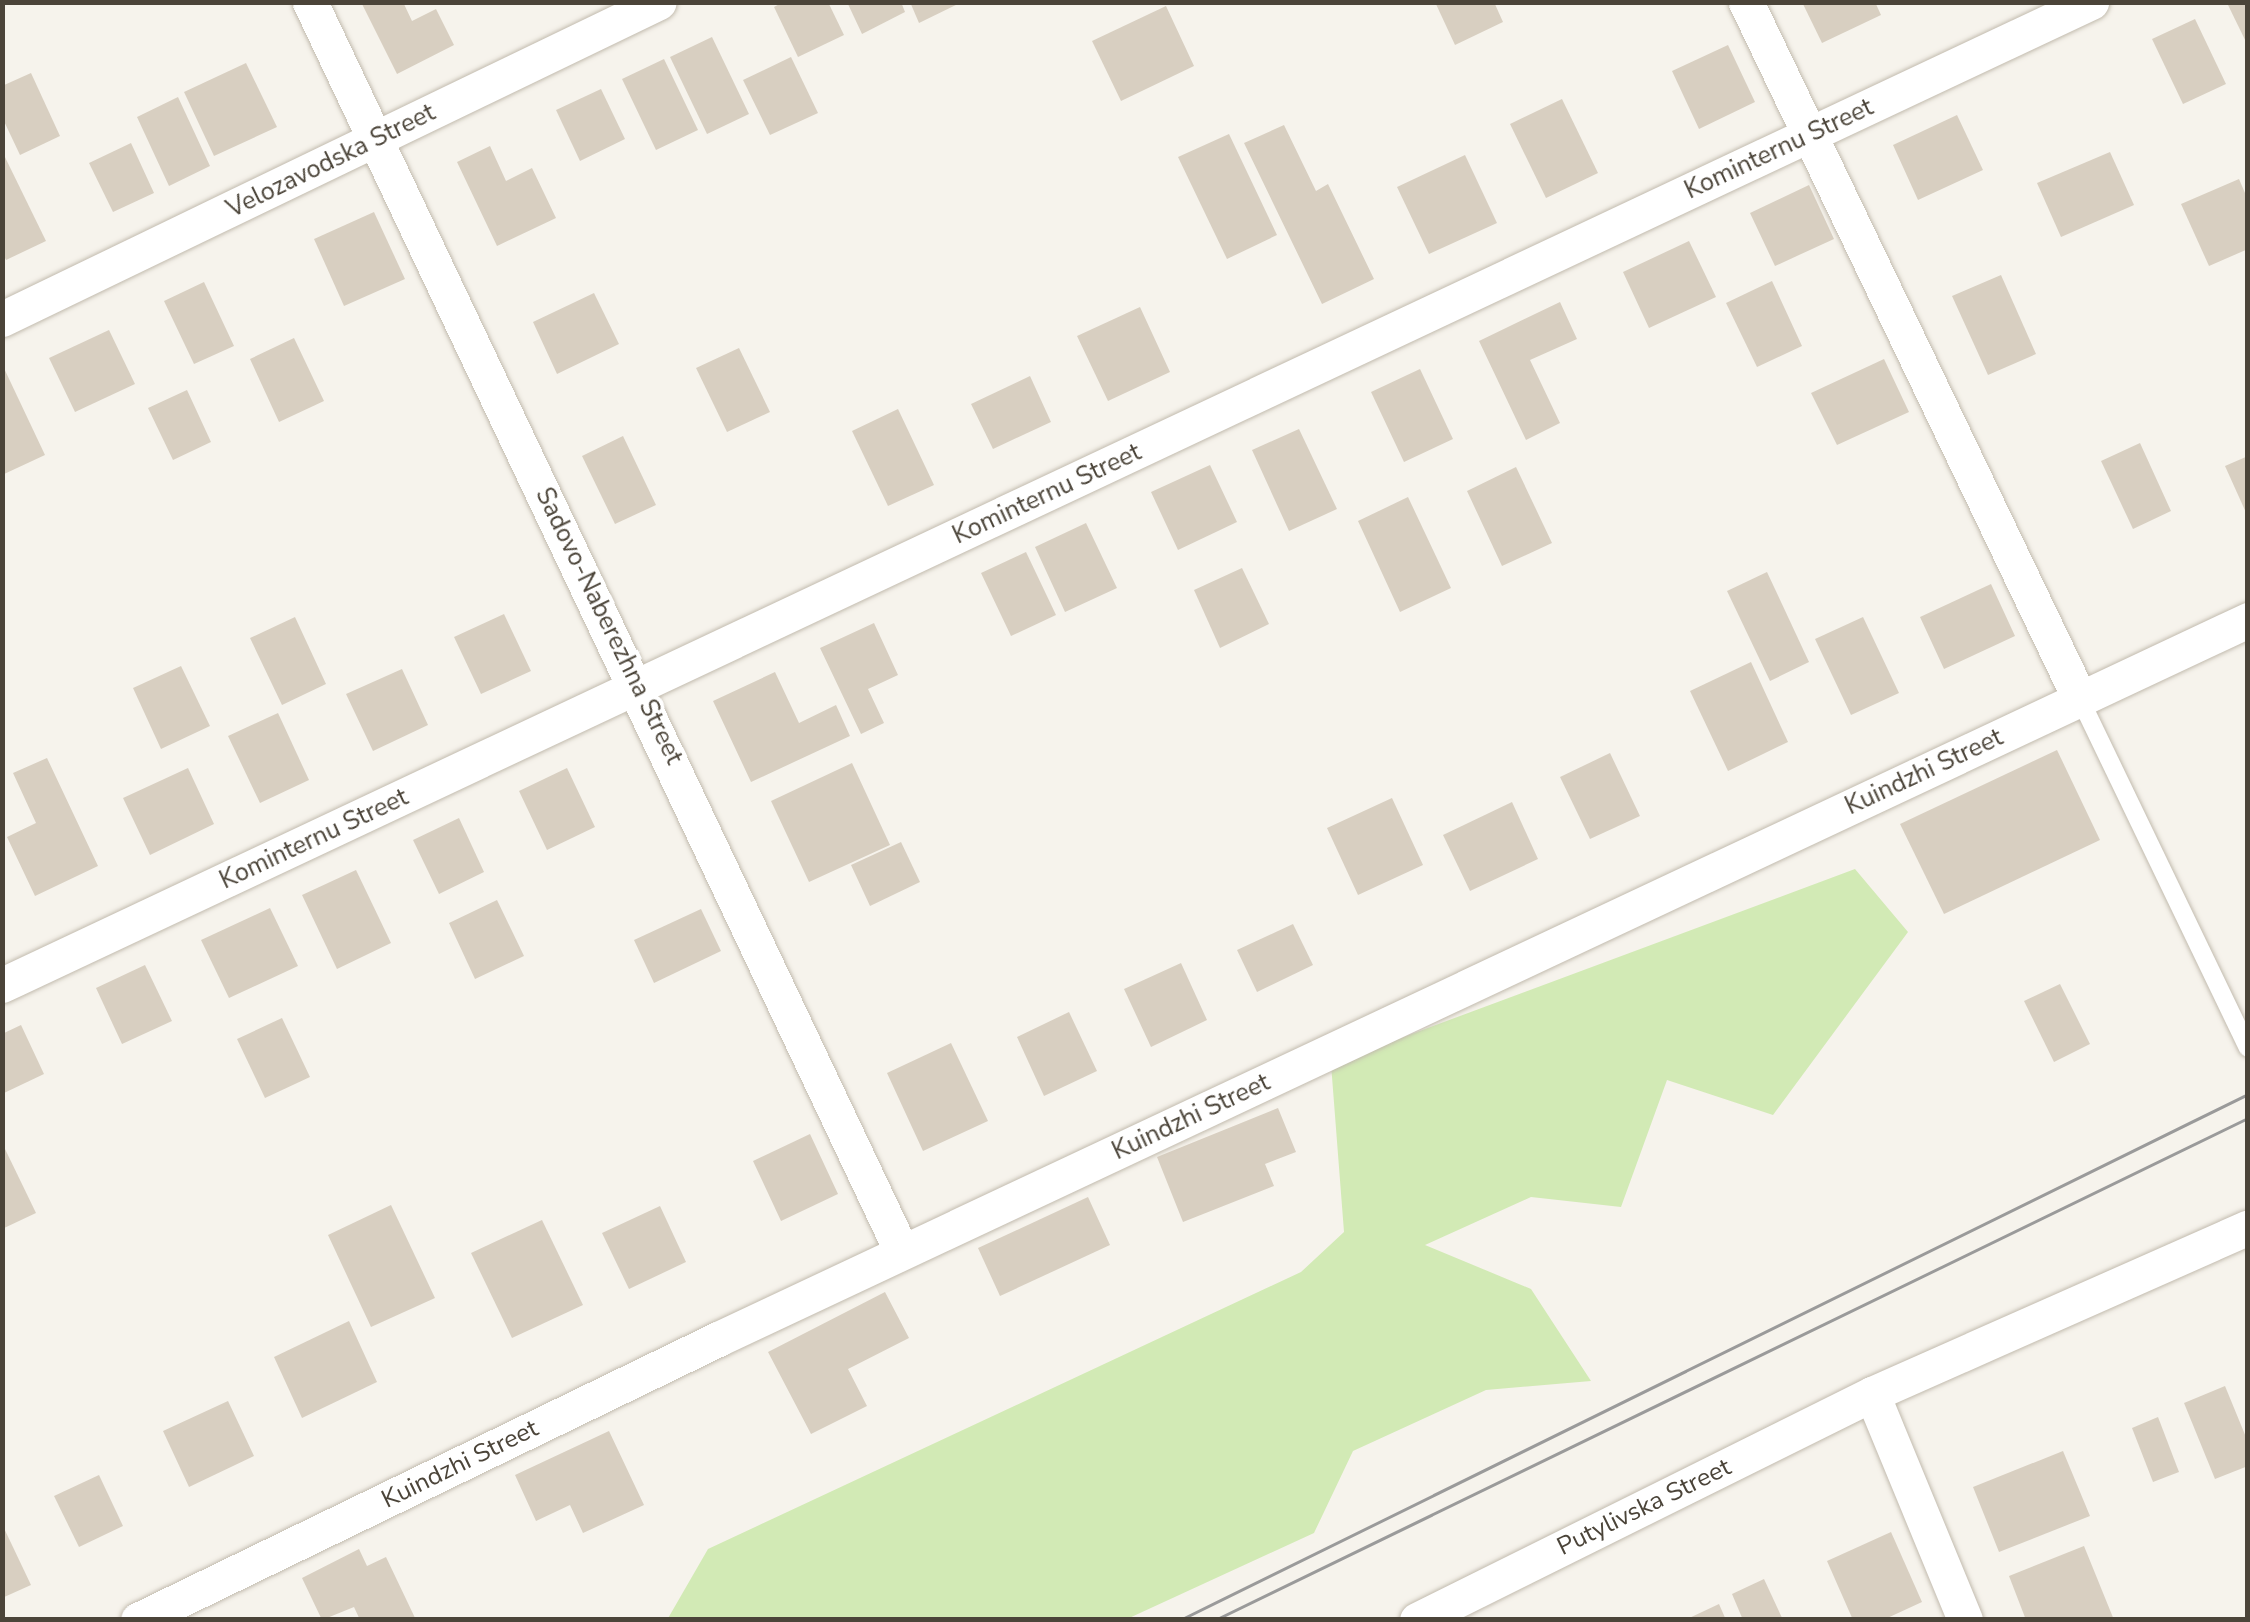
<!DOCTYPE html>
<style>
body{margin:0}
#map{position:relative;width:2250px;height:1622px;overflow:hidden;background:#f6f3ec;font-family:"Nunito Sans",sans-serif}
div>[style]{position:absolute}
.green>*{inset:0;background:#d2eab5}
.building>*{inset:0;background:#d8cfc1}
.roads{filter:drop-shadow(0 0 2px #c2bbae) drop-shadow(0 0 2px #c2bbae)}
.lane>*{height:18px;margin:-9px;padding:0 9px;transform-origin:9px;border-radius:9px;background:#fff}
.street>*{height:35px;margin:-17.5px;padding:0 17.5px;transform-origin:17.5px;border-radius:17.5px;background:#fff}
.tram>*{height:2.5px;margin:-1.25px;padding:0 1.25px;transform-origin:1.25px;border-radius:1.25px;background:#9a9a9a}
span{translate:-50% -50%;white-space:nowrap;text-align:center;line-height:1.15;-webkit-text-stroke:8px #fff;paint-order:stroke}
.street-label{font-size:25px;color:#4b4439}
.frame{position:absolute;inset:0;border:5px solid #4b4439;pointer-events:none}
</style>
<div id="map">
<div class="green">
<i style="clip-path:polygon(1855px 869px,1908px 932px,1773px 1115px,1667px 1080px,1621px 1207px,1531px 1197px,1425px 1245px,1531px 1289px,1591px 1381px,1486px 1390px,1353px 1451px,1314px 1533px,1127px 1619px,667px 1620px,708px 1549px,1301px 1272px,1344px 1232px,1331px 1064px)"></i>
</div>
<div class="building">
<i style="clip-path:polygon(361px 2px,403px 2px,412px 21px,436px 9px,454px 45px,397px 74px)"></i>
<i style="clip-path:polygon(783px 2px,828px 2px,844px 35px,798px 57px,774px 7px)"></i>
<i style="clip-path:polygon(847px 2px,901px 2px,905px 12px,862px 34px)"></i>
<i style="clip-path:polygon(910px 2px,962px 2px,919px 23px)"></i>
<i style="clip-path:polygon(1435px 2px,1494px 2px,1503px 22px,1455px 45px)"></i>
<i style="clip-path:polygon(1802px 2px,1875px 2px,1881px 15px,1822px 43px)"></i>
<i style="clip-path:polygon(2233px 2px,2248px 2px,2248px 46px,2228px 5px)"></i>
<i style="clip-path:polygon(1166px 6px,1194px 66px,1121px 101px,1092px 41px)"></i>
<i style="clip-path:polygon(2195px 19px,2226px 84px,2183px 104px,2152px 39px)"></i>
<i style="clip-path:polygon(712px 37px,749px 114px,707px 134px,670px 57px)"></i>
<i style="clip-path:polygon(1728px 45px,1755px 102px,1699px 129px,1672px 71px)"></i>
<i style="clip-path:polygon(791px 57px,818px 113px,770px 135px,743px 80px)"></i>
<i style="clip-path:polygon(664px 59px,698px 130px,656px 150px,622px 79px)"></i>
<i style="clip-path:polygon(246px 63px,277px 127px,214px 156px,184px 92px)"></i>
<i style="clip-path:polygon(31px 73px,60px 136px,20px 155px,2px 117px,2px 86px)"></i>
<i style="clip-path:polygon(601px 89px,625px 139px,580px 161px,556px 110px)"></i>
<i style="clip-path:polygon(178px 97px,210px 166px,169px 186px,137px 117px)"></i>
<i style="clip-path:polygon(1562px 99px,1598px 173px,1546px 198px,1510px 124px)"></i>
<i style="clip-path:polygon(1957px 115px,1983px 170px,1918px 200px,1893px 145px)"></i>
<i style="clip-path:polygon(1284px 125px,1316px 191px,1328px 184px,1374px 279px,1322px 304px,1244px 143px)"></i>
<i style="clip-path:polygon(1229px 134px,1277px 235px,1227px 259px,1178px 157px)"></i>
<i style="clip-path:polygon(131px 143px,154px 193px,113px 212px,89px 163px)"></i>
<i style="clip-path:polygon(490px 146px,506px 181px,532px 168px,556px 218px,497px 246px,457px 162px)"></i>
<i style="clip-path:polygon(2px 151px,46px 241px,6px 260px,2px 252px)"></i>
<i style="clip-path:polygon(2110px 152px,2134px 205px,2061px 237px,2037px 183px)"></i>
<i style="clip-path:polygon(1465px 155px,1497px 223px,1429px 254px,1397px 187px)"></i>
<i style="clip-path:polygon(2239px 179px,2248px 200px,2248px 249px,2209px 266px,2181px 204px)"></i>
<i style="clip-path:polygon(1809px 185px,1834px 239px,1775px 266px,1750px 213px)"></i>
<i style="clip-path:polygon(374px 212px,405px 279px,344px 306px,314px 239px)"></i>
<i style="clip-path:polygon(1689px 241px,1716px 297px,1649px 328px,1623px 272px)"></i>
<i style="clip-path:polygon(2001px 275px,2036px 354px,1988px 375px,1952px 296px)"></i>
<i style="clip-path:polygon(1772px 281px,1802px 346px,1757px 367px,1726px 303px)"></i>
<i style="clip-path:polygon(204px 282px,234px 346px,194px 364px,164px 301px)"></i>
<i style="clip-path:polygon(594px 293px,619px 344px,557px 374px,533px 322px)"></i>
<i style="clip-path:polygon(1560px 302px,1577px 339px,1530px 360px,1560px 423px,1526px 440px,1479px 341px)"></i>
<i style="clip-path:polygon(1140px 307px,1170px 372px,1108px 401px,1077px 336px)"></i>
<i style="clip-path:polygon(109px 330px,135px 384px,75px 412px,49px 358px)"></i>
<i style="clip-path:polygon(294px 338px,324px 401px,279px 422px,250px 359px)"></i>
<i style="clip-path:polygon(739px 348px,770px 412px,727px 432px,696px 368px)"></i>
<i style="clip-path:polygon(1884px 359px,1909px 412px,1837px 445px,1811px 393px)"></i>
<i style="clip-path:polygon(2px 364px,45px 455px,2px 475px)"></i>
<i style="clip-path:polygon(1420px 369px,1453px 439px,1404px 462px,1371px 392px)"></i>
<i style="clip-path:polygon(1030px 376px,1051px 422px,993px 449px,971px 404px)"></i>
<i style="clip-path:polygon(187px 390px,211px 442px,173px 460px,148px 408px)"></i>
<i style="clip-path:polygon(898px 409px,934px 485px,888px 506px,852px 431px)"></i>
<i style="clip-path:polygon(1299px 429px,1337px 509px,1289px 531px,1252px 450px)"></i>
<i style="clip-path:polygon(623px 436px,656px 505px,615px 524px,582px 456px)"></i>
<i style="clip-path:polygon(2140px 443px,2171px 511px,2133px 529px,2101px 461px)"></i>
<i style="clip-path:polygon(2248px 456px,2248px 517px,2225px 466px)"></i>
<i style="clip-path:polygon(1210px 465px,1237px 522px,1178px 550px,1151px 492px)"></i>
<i style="clip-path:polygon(1516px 467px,1552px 543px,1502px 566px,1467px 491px)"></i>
<i style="clip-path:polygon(1408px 497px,1451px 588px,1400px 612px,1358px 521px)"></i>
<i style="clip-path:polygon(1086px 523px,1117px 588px,1065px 612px,1035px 547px)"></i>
<i style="clip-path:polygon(1026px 552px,1056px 615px,1011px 636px,981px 573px)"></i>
<i style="clip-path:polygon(1242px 568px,1269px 624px,1220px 648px,1194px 590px)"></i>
<i style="clip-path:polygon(1767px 572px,1809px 662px,1770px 681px,1727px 591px)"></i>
<i style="clip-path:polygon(1991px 584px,2015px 636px,1944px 669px,1920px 617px)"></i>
<i style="clip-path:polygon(504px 614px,531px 671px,481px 694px,454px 637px)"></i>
<i style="clip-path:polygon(295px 617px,326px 684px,282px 705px,250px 638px)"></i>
<i style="clip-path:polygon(1863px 617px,1899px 693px,1851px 715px,1815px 639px)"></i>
<i style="clip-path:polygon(874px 623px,898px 675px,868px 689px,884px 723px,861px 734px,820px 648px)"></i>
<i style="clip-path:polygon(1751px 662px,1788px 742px,1728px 771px,1690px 691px)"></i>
<i style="clip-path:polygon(181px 666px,210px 726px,161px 749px,133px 688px)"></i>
<i style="clip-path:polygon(402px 669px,428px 725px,373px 751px,346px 694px)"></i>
<i style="clip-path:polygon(775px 672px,799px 723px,836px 705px,850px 736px,751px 782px,713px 701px)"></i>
<i style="clip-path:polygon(278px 713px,309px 780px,260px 803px,228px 736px)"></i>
<i style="clip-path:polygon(2057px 750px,2100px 840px,1944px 914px,1900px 824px)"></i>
<i style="clip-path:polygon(1610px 753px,1640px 816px,1590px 839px,1560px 777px)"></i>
<i style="clip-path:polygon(47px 758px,98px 866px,35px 896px,7px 837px,36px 823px,13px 773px)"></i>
<i style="clip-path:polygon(852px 763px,890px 845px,809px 882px,771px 801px)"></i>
<i style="clip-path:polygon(188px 768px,214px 824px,150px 855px,123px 798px)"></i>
<i style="clip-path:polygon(567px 768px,595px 827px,547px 850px,519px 791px)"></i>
<i style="clip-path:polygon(1392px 798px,1423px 865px,1358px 895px,1327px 828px)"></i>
<i style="clip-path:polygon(1512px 802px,1538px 859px,1470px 891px,1443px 835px)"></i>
<i style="clip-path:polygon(459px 818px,484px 872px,439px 894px,413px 840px)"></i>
<i style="clip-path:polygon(901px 842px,920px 882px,870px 906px,851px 865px)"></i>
<i style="clip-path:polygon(356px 870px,391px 943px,337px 969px,302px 895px)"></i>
<i style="clip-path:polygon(497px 900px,524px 956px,475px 979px,449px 923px)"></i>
<i style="clip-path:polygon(270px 908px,298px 966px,229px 998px,201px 940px)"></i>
<i style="clip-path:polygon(701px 909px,721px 951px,654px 983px,634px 940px)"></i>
<i style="clip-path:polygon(1293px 924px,1313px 965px,1257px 992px,1237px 950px)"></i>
<i style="clip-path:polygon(1181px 963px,1207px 1020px,1151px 1047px,1124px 989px)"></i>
<i style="clip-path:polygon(145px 965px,172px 1021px,122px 1044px,96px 988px)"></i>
<i style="clip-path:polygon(2060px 984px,2090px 1044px,2054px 1062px,2024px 1001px)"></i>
<i style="clip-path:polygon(1069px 1012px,1097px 1071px,1044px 1096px,1017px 1037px)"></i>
<i style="clip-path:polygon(282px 1018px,310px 1077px,265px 1098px,237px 1039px)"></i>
<i style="clip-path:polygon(21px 1025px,44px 1074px,4px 1093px,2px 1034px)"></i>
<i style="clip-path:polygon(951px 1043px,988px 1121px,923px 1151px,887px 1073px)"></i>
<i style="clip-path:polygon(1278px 1108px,1296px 1152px,1265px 1164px,1274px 1186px,1183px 1222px,1157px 1157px)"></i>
<i style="clip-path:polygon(810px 1134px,838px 1194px,781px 1221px,753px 1161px)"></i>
<i style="clip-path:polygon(5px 1149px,36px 1213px,2px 1229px,2px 1151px)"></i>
<i style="clip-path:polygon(1088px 1197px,1110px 1245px,1000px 1296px,978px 1248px)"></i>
<i style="clip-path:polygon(391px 1205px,435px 1298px,371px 1327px,328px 1235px)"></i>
<i style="clip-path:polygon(660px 1206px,686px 1262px,629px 1289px,602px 1233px)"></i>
<i style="clip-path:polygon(542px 1220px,583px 1305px,512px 1338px,471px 1253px)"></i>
<i style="clip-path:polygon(885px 1292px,909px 1338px,848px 1369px,867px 1406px,811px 1434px,768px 1352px)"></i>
<i style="clip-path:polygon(349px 1321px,377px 1382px,302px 1418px,274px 1357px)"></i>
<i style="clip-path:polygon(2225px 1386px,2248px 1442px,2248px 1466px,2215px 1479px,2184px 1403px)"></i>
<i style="clip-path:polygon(228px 1401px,254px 1456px,189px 1487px,163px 1431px)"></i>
<i style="clip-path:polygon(2158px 1417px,2179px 1472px,2153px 1482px,2132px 1428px)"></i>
<i style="clip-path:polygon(609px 1431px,644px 1505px,583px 1533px,570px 1505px,536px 1521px,515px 1475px)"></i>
<i style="clip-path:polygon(2063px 1451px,2090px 1516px,1999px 1552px,1973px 1487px)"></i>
<i style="clip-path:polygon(99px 1475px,123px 1526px,79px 1547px,54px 1496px)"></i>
<i style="clip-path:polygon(2px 1524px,31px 1585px,2px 1598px)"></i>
<i style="clip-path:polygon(1891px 1532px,1922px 1602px,1883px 1620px,1853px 1620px,1827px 1561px)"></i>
<i style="clip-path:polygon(2084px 1546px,2114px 1620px,2026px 1620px,2009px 1576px)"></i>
<i style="clip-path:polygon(359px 1549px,367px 1566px,386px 1557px,416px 1620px,360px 1620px,354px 1607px,322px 1620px,302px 1578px)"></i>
<i style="clip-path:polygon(1764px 1579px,1783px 1620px,1743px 1620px,1732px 1594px)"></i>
<i style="clip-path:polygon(1719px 1604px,1726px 1620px,1685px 1620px)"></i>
</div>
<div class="roads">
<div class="lane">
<i style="left:2080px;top:699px;width:387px;rotate:64.3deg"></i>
</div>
<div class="street">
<i style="left:310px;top:2px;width:1383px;rotate:64.66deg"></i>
<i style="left:1746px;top:2px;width:773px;rotate:64.4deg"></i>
<i style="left:2px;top:319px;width:729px;rotate:-25.76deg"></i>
<i style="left:2px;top:985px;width:2309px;rotate:-25.2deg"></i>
<i style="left:1872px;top:1394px;width:244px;rotate:67.6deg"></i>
<i style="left:138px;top:1620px;width:644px;rotate:-25.85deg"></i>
<i style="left:718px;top:1339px;width:1691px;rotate:-25.17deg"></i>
<i style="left:1417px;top:1620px;width:508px;rotate:-26.41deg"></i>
<i style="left:1872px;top:1394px;width:411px;rotate:-23.9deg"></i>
</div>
</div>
<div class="tram">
<i style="left:1180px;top:1620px;width:1191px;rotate:-26.22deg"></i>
<i style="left:1215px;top:1620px;width:1149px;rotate:-25.92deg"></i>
</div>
<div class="street-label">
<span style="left:1779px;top:149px;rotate:-25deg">Kominternu Street</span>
<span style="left:331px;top:161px;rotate:-26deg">Velozavodska Street</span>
<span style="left:1047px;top:494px;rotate:-25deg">Kominternu Street</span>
<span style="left:609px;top:626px;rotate:64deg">Sadovo-Naberezhna Street</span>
<span style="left:1924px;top:772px;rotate:-25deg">Kuindzhi Street</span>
<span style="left:314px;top:839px;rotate:-25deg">Kominternu Street</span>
<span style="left:1191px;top:1117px;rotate:-25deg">Kuindzhi Street</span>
<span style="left:460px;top:1464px;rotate:-26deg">Kuindzhi Street</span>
<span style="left:1644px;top:1507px;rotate:-26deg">Putylivska Street</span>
</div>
<div class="frame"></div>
</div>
